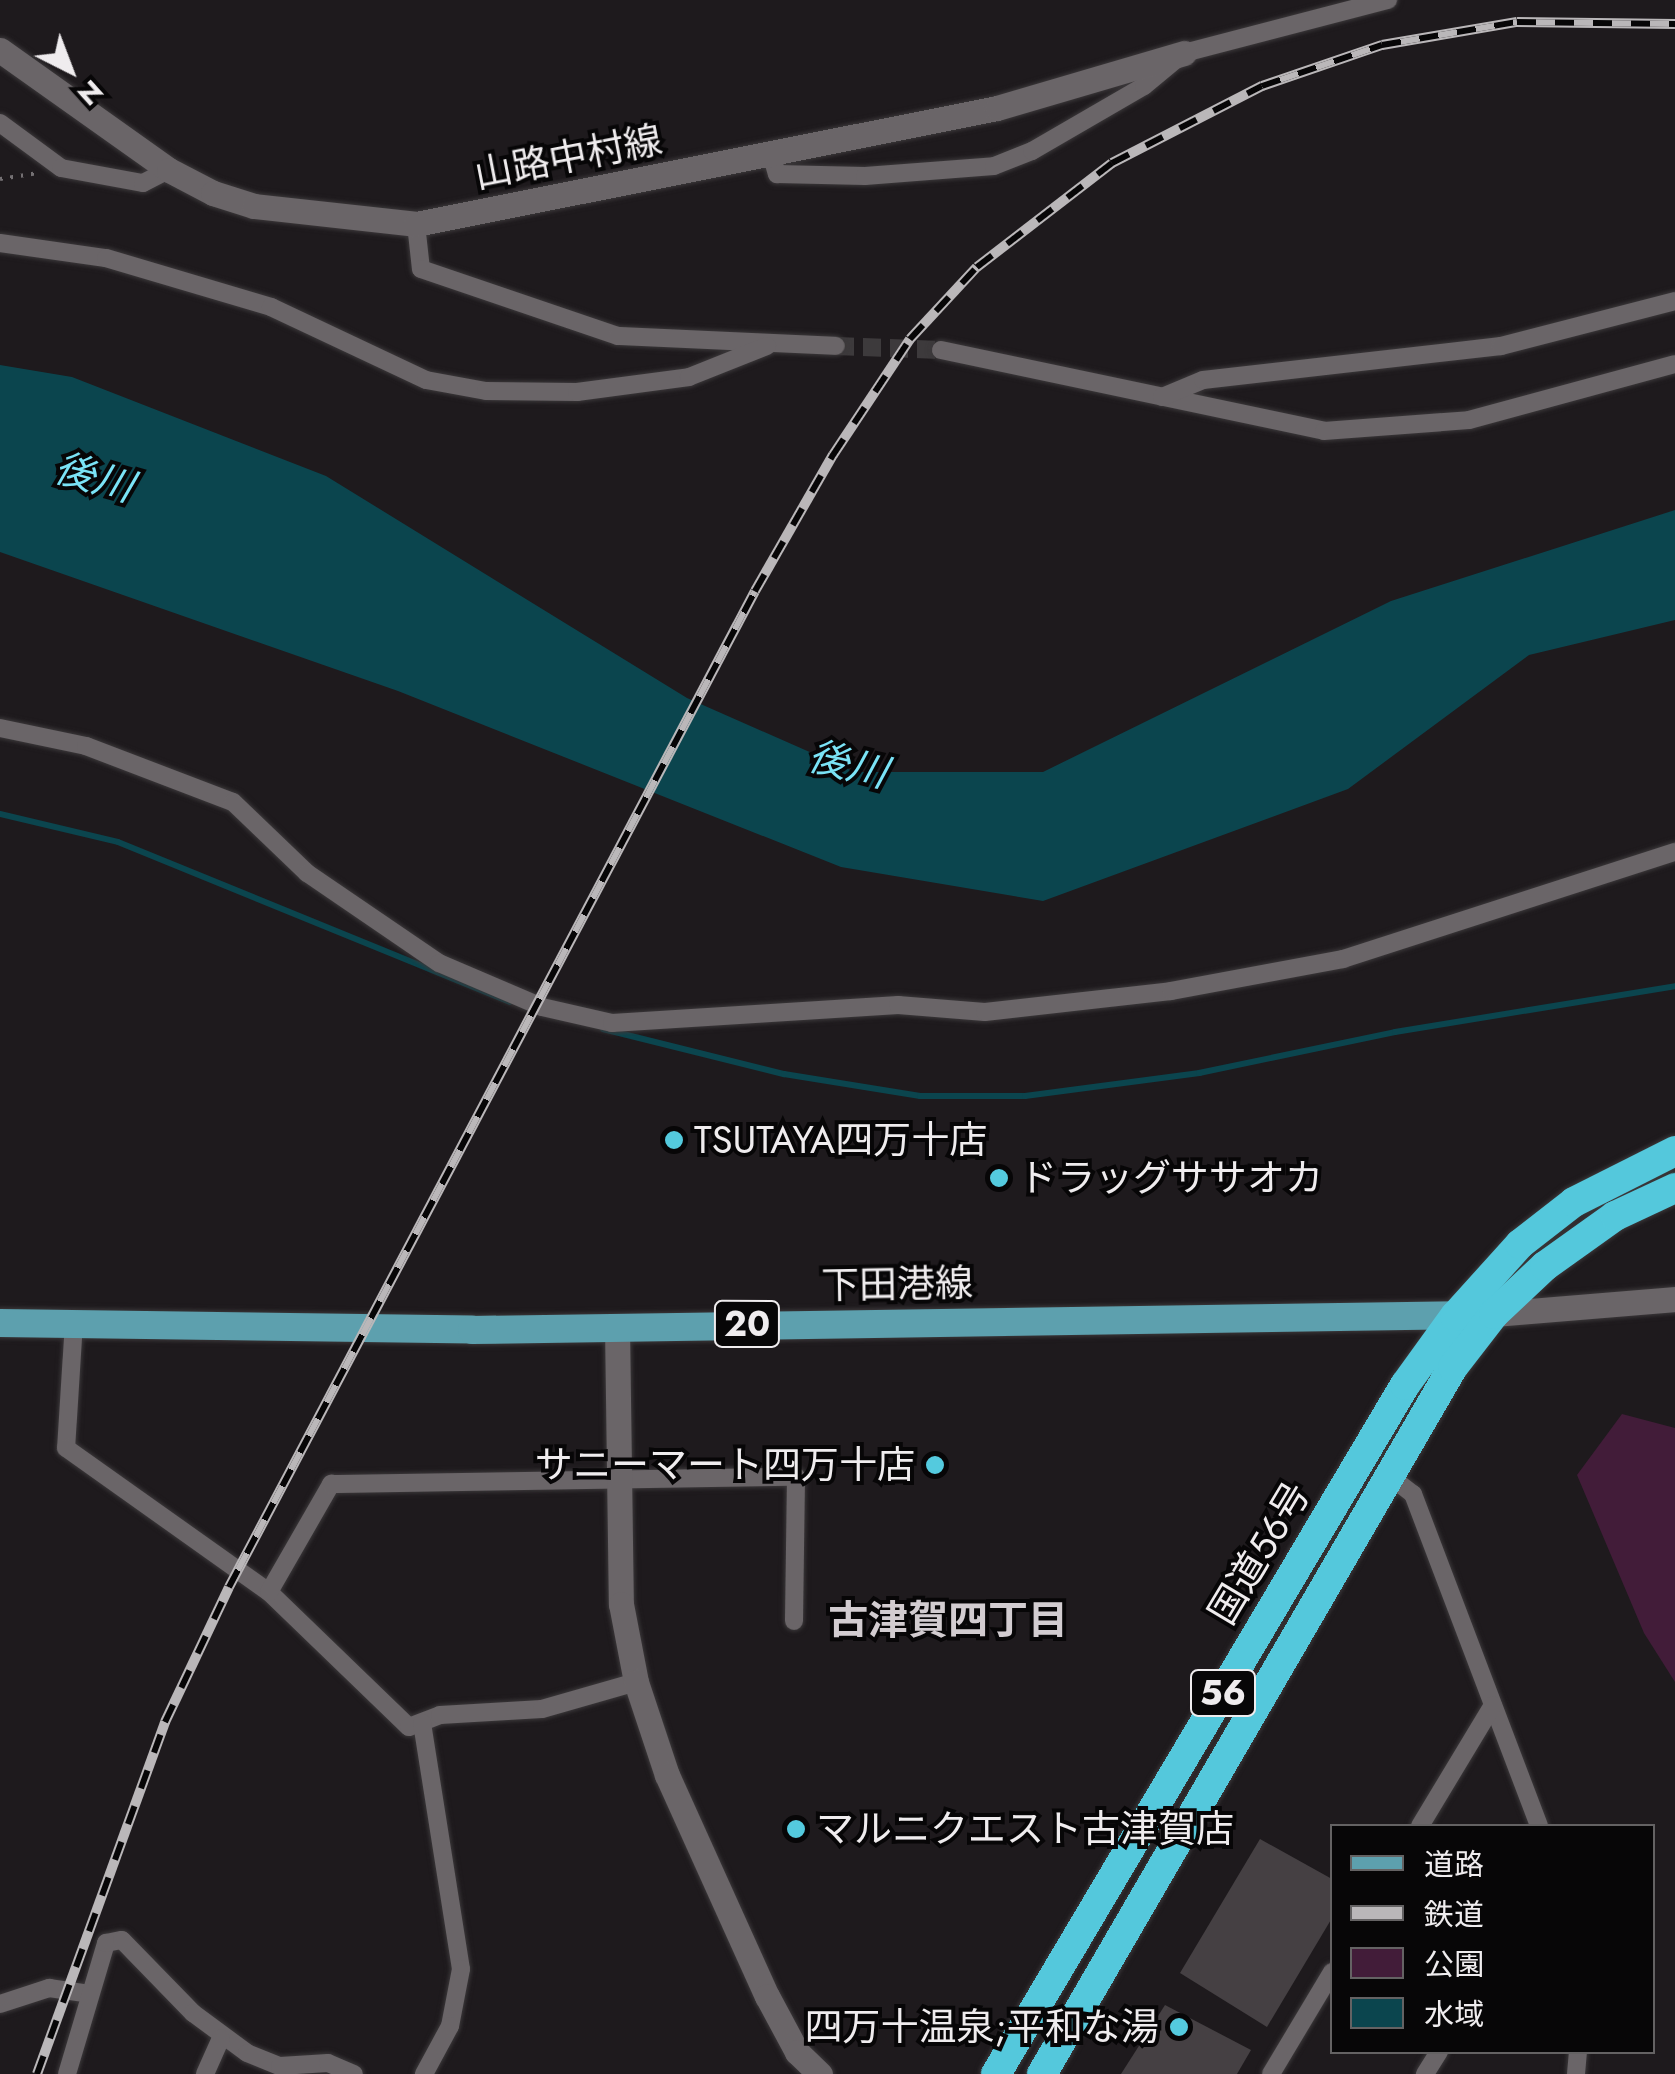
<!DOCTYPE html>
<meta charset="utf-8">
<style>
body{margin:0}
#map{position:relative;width:1675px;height:2074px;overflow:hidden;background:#1e1a1d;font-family:Jost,"Noto Sans JP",sans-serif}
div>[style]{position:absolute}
.green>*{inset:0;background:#421c39}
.water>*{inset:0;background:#0b454e}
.stream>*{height:6px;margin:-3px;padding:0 3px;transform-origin:3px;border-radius:3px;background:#0b454e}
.building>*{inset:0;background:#454043}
.street-tunnel>*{height:18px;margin-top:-9px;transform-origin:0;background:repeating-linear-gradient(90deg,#3d3a3c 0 18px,transparent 0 27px)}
.path>*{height:4px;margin-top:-2px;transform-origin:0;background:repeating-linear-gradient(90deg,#747073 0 2.5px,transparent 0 10.5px)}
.roads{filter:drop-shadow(0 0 2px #3b383a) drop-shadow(0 0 2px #3b383a)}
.street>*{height:18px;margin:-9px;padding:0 9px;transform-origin:9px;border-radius:9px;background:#6a6568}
.secondary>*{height:25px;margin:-12.5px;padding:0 12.5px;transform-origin:12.5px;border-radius:12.5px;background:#6a6568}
.primary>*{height:28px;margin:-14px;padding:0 14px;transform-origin:14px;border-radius:14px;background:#5da0ae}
.highway>*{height:30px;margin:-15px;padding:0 15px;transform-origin:15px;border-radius:15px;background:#54c8dc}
.rail>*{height:10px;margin-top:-5px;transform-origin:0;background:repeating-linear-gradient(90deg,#070607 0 19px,#bab7b9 0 38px);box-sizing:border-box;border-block:2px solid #bab7b9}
.dots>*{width:28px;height:28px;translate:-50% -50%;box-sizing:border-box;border:5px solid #070607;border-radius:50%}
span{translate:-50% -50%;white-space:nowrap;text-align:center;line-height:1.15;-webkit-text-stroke:8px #070607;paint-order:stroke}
.shield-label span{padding:2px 8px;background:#070607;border:2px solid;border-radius:8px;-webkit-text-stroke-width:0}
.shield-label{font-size:35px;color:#efecee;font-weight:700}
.street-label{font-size:38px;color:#efecee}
.poi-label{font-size:38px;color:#efecee}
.left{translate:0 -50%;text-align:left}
.right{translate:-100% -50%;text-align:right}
.water-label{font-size:40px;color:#7ae3f6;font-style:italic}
.neighbourhood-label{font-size:40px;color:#d2ccd0;font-weight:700}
.legend{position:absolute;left:1330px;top:1824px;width:325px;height:230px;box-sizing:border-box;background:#070607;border:2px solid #646263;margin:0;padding:12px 18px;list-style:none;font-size:30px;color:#efecee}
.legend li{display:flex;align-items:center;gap:20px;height:50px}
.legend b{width:50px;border:2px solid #646263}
.north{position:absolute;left:20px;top:20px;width:100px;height:100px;-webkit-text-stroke:8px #070607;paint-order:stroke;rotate:138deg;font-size:28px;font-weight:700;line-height:40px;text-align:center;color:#efecee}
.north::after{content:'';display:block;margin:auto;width:35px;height:45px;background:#efecee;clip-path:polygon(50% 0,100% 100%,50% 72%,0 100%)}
</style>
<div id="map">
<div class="green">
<i style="clip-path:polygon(1622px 1414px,1675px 1428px,1675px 1682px,1644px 1633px,1577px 1475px)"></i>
</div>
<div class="water">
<i style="clip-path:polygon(0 365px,72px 377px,326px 476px,687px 698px,855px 772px,1043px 772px,1391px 601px,1675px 510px,1675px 620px,1529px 655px,1348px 789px,1043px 901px,841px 867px,398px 691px,0 552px)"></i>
</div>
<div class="stream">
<i style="left:0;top:814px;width:121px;rotate:13.3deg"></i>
<i style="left:118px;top:842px;width:423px;rotate:22.2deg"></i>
<i style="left:603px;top:1029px;width:187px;rotate:14deg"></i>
<i style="left:784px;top:1074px;width:138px;rotate:9.2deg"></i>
<i style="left:920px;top:1096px;width:105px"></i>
<i style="left:1025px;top:1096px;width:176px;rotate:-7.5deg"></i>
<i style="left:1199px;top:1073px;width:200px;rotate:-11.8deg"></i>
<i style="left:1395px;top:1032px;width:284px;rotate:-9.3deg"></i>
</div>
<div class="building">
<i style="clip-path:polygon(1260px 1839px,1332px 1879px,1332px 1918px,1267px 2027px,1180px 1973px)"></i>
<i style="clip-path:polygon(1165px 2005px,1251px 2050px,1237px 2074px,1121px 2074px)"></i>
</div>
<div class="street-tunnel">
<i style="left:836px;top:346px;width:105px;rotate:2.2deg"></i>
</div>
<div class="path">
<i style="left:0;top:179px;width:37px;rotate:-9deg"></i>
</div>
<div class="roads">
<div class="street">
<i style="left:0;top:123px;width:76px;rotate:36.4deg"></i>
<i style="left:61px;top:168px;width:83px;rotate:10.4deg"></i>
<i style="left:143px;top:183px;width:29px;rotate:-27deg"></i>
<i style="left:772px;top:157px;width:18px;rotate:74deg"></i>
<i style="left:777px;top:174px;width:88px;rotate:1.3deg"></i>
<i style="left:865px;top:176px;width:129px;rotate:-4.4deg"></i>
<i style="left:994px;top:166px;width:41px;rotate:-21.5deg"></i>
<i style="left:1032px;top:151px;width:129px;rotate:-30.1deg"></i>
<i style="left:1144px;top:86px;width:52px;rotate:-39.5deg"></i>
<i style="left:1184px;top:53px;width:211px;rotate:-14.6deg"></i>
<i style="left:416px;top:224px;width:45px;rotate:83.7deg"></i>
<i style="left:421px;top:269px;width:208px;rotate:18.8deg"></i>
<i style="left:618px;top:336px;width:218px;rotate:2.6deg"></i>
<i style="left:0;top:243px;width:107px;rotate:8.1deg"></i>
<i style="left:106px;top:258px;width:172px;rotate:16.5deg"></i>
<i style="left:271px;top:307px;width:171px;rotate:25.2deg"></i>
<i style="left:426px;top:380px;width:61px;rotate:10.4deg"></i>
<i style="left:486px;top:391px;width:91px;rotate:0.6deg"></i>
<i style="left:577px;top:392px;width:113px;rotate:-7.6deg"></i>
<i style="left:689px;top:377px;width:84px;rotate:-21.7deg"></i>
<i style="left:941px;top:350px;width:391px;rotate:11.9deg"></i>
<i style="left:1324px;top:431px;width:145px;rotate:-4.3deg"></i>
<i style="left:1469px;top:420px;width:213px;rotate:-15.2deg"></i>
<i style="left:1162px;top:397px;width:44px;rotate:-22.5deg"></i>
<i style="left:1203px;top:380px;width:300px;rotate:-6.5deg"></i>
<i style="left:1501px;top:346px;width:180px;rotate:-14.5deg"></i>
<i style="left:0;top:728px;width:88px;rotate:11.8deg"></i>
<i style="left:86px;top:746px;width:157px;rotate:20.9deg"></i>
<i style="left:233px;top:802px;width:103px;rotate:43.8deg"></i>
<i style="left:307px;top:873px;width:160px;rotate:34.3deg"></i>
<i style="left:439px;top:963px;width:112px;rotate:23.1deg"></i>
<i style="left:542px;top:1007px;width:72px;rotate:12.9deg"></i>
<i style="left:612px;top:1023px;width:287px;rotate:-3.6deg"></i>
<i style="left:898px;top:1005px;width:87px;rotate:4.6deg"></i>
<i style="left:985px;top:1012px;width:187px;rotate:-6.4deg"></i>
<i style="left:1171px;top:991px;width:175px;rotate:-10.5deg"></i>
<i style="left:1343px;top:959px;width:349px;rotate:-17.9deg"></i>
<i style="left:74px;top:1322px;width:126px;rotate:93.6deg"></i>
<i style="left:66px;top:1448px;width:249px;rotate:35.4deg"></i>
<i style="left:269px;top:1592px;width:194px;rotate:44deg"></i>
<i style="left:409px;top:1727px;width:33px;rotate:-21deg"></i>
<i style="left:440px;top:1715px;width:102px;rotate:-3.4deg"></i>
<i style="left:542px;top:1709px;width:98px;rotate:-16deg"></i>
<i style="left:1391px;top:1477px;width:28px;rotate:38deg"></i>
<i style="left:1413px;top:1494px;width:355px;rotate:69.2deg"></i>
<i style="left:269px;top:1592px;width:125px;rotate:-60.1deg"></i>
<i style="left:331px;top:1484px;width:465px;rotate:-0.9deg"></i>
<i style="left:796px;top:1477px;width:144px;rotate:90.8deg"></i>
<i style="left:422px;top:1723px;width:249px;rotate:81deg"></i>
<i style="left:461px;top:1969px;width:58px;rotate:100.9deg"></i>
<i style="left:450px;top:2026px;width:55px;rotate:118.4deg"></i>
<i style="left:1420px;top:1826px;width:141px;rotate:-58.9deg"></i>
<i style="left:0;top:2004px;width:52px;rotate:-18.1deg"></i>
<i style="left:49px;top:1988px;width:41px;rotate:8.3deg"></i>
<i style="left:67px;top:2074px;width:137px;rotate:-73.4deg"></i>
<i style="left:106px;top:1943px;width:16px;rotate:-11deg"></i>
<i style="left:122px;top:1940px;width:102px;rotate:45.8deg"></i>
<i style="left:193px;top:2013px;width:67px;rotate:36.5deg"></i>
<i style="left:247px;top:2053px;width:35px;rotate:22deg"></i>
<i style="left:280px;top:2066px;width:48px;rotate:-3.6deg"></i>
<i style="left:328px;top:2063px;width:28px;rotate:23deg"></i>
<i style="left:205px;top:2074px;width:39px;rotate:-66deg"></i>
<i style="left:1271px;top:2074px;width:119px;rotate:-59.1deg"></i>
<i style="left:1425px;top:2074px;width:26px;rotate:-58deg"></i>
<i style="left:1576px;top:2074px;width:22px;rotate:-85deg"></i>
</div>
<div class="secondary">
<i style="left:0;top:50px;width:207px;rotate:35.4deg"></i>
<i style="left:169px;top:170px;width:50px;rotate:27.6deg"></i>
<i style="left:213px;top:193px;width:43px;rotate:17.6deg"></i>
<i style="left:254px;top:206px;width:163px;rotate:6.3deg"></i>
<i style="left:416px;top:224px;width:592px;rotate:-11.29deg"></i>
<i style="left:997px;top:108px;width:195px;rotate:-16.4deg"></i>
<i style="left:1494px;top:1314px;width:182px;rotate:-4.7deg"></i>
<i style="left:617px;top:1326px;width:278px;rotate:89.2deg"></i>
<i style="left:621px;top:1604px;width:79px;rotate:79.1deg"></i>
<i style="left:636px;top:1682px;width:98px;rotate:71.6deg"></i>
<i style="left:667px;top:1775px;width:243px;rotate:65.7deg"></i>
<i style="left:767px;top:1996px;width:64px;rotate:61.8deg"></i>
<i style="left:797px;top:2052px;width:32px;rotate:44deg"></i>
</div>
<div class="primary">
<i style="left:0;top:1323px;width:472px;rotate:0.8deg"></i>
<i style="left:472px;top:1330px;width:1001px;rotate:-0.86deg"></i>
</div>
<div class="highway">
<i style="left:996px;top:2074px;width:801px;rotate:-59.31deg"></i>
<i style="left:1405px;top:1385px;width:85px;rotate:-54.1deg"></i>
<i style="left:1455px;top:1316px;width:97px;rotate:-47.9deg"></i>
<i style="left:1520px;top:1244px;width:68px;rotate:-37.9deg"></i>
<i style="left:1574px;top:1202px;width:113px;rotate:-26.8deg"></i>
<i style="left:1042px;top:2074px;width:818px;rotate:-59.83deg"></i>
<i style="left:1453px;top:1367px;width:67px;rotate:-52.3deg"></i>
<i style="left:1494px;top:1314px;width:70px;rotate:-43.3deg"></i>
<i style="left:1545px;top:1266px;width:86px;rotate:-35.5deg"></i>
<i style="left:1615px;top:1216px;width:66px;rotate:-25deg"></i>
</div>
</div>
<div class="rail">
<i style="left:37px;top:2074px;width:375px;rotate:-70deg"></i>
<i style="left:165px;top:1722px;width:149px;rotate:-64.6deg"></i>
<i style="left:229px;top:1587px;width:1126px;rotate:-62.16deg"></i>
<i style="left:755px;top:591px;width:157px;rotate:-60.2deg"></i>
<i style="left:833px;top:455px;width:139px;rotate:-56.4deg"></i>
<i style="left:910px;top:339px;width:98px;rotate:-47.1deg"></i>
<i style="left:977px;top:267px;width:170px;rotate:-37.6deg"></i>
<i style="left:1112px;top:163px;width:169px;rotate:-27.2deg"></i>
<i style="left:1262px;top:86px;width:127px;rotate:-18.9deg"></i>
<i style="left:1382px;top:45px;width:137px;rotate:-9.7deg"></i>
<i style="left:1517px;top:22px;width:158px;rotate:0.7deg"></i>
</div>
<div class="dots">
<i style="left:674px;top:1140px;background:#54cade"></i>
<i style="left:999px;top:1178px;background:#54cade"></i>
<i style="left:935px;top:1465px;background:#54cade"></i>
<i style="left:796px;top:1829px;background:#54cade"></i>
<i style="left:1179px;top:2027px;background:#54cade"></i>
</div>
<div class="shield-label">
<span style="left:747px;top:1324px">20</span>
<span style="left:1223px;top:1693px">56</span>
</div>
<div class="street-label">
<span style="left:568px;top:157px;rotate:-11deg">山路中村線</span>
<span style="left:897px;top:1284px;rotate:-1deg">下田港線</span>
<span style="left:1259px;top:1553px;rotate:-59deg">国道56号</span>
</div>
<div class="poi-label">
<span class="left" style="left:694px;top:1140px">TSUTAYA四万十店</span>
<span class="left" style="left:1019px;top:1178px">ドラッグササオカ</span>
<span class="right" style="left:915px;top:1465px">サニーマート四万十店</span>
<span class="left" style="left:816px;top:1829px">マルニクエスト古津賀店</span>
<span class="right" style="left:1159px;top:2027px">四万十温泉;平和な湯</span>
</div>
<div class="water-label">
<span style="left:94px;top:477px;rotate:16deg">後川</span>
<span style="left:848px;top:764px;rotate:14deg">後川</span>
</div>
<div class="neighbourhood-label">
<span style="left:948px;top:1620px">古津賀四丁目</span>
</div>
<ul class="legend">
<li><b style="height:12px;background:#5da0ae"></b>道路</li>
<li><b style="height:12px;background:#bab7b9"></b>鉄道</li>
<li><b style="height:28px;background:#421c39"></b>公園</li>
<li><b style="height:28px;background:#0b454e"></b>水域</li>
</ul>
<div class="north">N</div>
</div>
